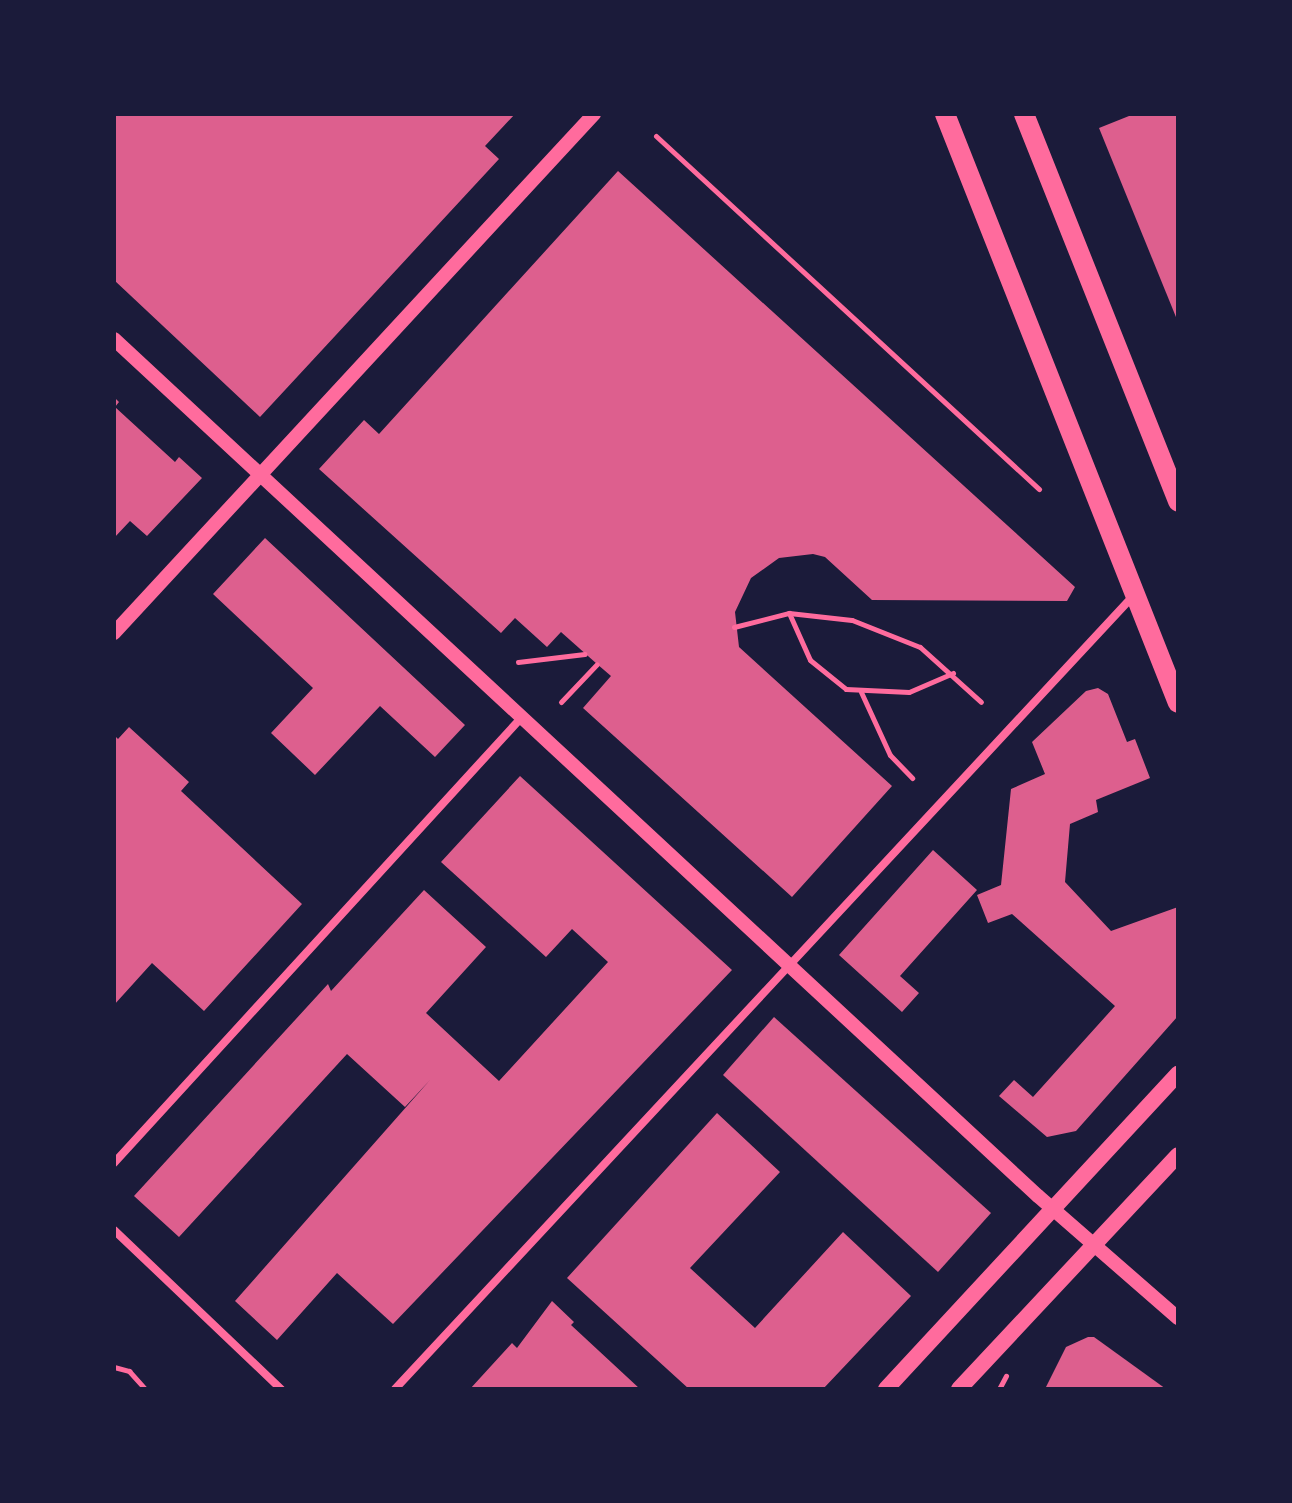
<!DOCTYPE html>
<style>
body{margin:0}
#map{position:relative;width:1292px;height:1503px;overflow:hidden;background:#1b1b3a;font-family:"Space Grotesk",sans-serif}
div>[style]{position:absolute}
.building>*{inset:0;background:#dd5f8e}
.path>*{height:5px;margin:-2.5px;padding:0 2.5px;transform-origin:2.5px;border-radius:2.5px;background:#ff6b9d}
.minor>*{height:8px;margin:-4px;padding:0 4px;transform-origin:4px;border-radius:4px;background:#ff6b9d}
.tertiary>*{height:14px;margin:-7px;padding:0 7px;transform-origin:7px;border-radius:7px;background:#ff6b9d}
.secondary>*{height:16px;margin:-8px;padding:0 8px;transform-origin:8px;border-radius:8px;background:#ff6b9d}
.primary>*{height:20px;margin:-10px;padding:0 10px;transform-origin:10px;border-radius:10px;background:#ff6b9d}
span{translate:-50% -50%;white-space:nowrap;text-align:center;line-height:1.15;-webkit-text-stroke:8px #1b1b3a;paint-order:stroke}
.frame{position:absolute;inset:0;border:116px solid #1b1b3a;pointer-events:none}
</style>
<div id="map">
<div class="building">
<i style="clip-path:polygon(114px 114px,515px 114px,485px 146px,499px 159px,260px 417px,114px 280px)"></i>
<i style="clip-path:polygon(1134px 114px,1178px 114px,1178px 322px,1099px 128px)"></i>
<i style="clip-path:polygon(618px 171px,1075px 587px,1067px 601px,872px 600px,825px 557px,813px 554px,779px 558px,751px 578px,735px 612px,739px 647px,892px 786px,792px 897px,583px 708px,611px 676px,597px 664px,561px 632px,547px 647px,515px 618px,501px 633px,319px 469px,364px 420px,379px 434px)"></i>
<i style="clip-path:polygon(114px 397px,119px 402px,115px 407px,175px 462px,179px 457px,202px 478px,147px 536px,130px 521px,114px 538px)"></i>
<i style="clip-path:polygon(265px 538px,465px 725px,435px 757px,380px 706px,315px 775px,271px 733px,313px 688px,213px 594px)"></i>
<i style="clip-path:polygon(1098px 688px,1108px 694px,1127px 742px,1135px 739px,1150px 778px,1096px 800px,1098px 812px,1070px 824px,1065px 882px,1111px 931px,1178px 907px,1178px 1016px,1076px 1131px,1047px 1137px,999px 1096px,1014px 1080px,1033px 1097px,1115px 1006px,1012px 914px,988px 923px,977px 895px,1001px 885px,1011px 789px,1045px 774px,1032px 742px,1086px 691px)"></i>
<i style="clip-path:polygon(129px 727px,189px 782px,181px 791px,302px 904px,204px 1011px,152px 963px,114px 1005px,114px 735px,118px 739px)"></i>
<i style="clip-path:polygon(520px 776px,732px 970px,393px 1324px,337px 1273px,277px 1340px,235px 1301px,430px 1080px,405px 1107px,347px 1054px,179px 1237px,134px 1196px,328px 984px,331px 991px,424px 890px,486px 947px,426px 1013px,499px 1081px,608px 962px,572px 929px,546px 957px,441px 862px)"></i>
<i style="clip-path:polygon(933px 850px,977px 890px,900px 976px,919px 993px,902px 1012px,839px 955px)"></i>
<i style="clip-path:polygon(774px 1017px,991px 1213px,938px 1272px,723px 1075px)"></i>
<i style="clip-path:polygon(717px 1113px,780px 1172px,690px 1268px,755px 1328px,843px 1232px,911px 1296px,823px 1389px,689px 1389px,567px 1278px)"></i>
<i style="clip-path:polygon(552px 1301px,574px 1322px,571px 1325px,640px 1389px,470px 1389px,512px 1343px,517px 1348px)"></i>
<i style="clip-path:polygon(1088px 1337px,1094px 1337px,1166px 1389px,1045px 1389px,1066px 1347px)"></i>
</div>
<div class="path">
<i style="left:656px;top:136px;width:521px;rotate:42.67deg"></i>
<i style="left:789px;top:613px;width:51px;rotate:65.9deg"></i>
<i style="left:810px;top:660px;width:46px;rotate:38.9deg"></i>
<i style="left:846px;top:689px;width:63px;rotate:2.7deg"></i>
<i style="left:909px;top:692px;width:48px;rotate:-23.4deg"></i>
<i style="left:734px;top:627px;width:57px;rotate:-14.3deg"></i>
<i style="left:789px;top:613px;width:63px;rotate:6.3deg"></i>
<i style="left:852px;top:620px;width:73px;rotate:21.7deg"></i>
<i style="left:920px;top:647px;width:82px;rotate:42deg"></i>
<i style="left:518px;top:662px;width:67px;rotate:-6.8deg"></i>
<i style="left:861px;top:692px;width:69px;rotate:65.3deg"></i>
<i style="left:890px;top:755px;width:32px;rotate:46deg"></i>
<i style="left:561px;top:702px;width:52px;rotate:-46.5deg"></i>
<i style="left:114px;top:1367px;width:16px;rotate:15deg"></i>
<i style="left:129px;top:1371px;width:24px;rotate:48deg"></i>
<i style="left:999px;top:1389px;width:15px;rotate:-62deg"></i>
</div>
<div class="minor">
<i style="left:114px;top:1163px;width:604px;rotate:-47.55deg"></i>
<i style="left:114px;top:1230px;width:231px;rotate:43.6deg"></i>
<i style="left:395px;top:1389px;width:1085px;rotate:-47.05deg"></i>
</div>
<div class="tertiary">
<i style="left:114px;top:339px;width:1260px;rotate:42.85deg"></i>
<i style="left:1038px;top:1196px;width:186px;rotate:41.1deg"></i>
<i style="left:114px;top:633px;width:707px;rotate:-47.24deg"></i>
</div>
<div class="secondary">
<i style="left:886px;top:1389px;width:430px;rotate:-47.2deg"></i>
<i style="left:959px;top:1389px;width:320px;rotate:-46.9deg"></i>
</div>
<div class="primary">
<i style="left:945px;top:114px;width:633px;rotate:68.42deg"></i>
<i style="left:1024px;top:114px;width:417px;rotate:68.3deg"></i>
</div>
<div class="frame"></div>
</div>
